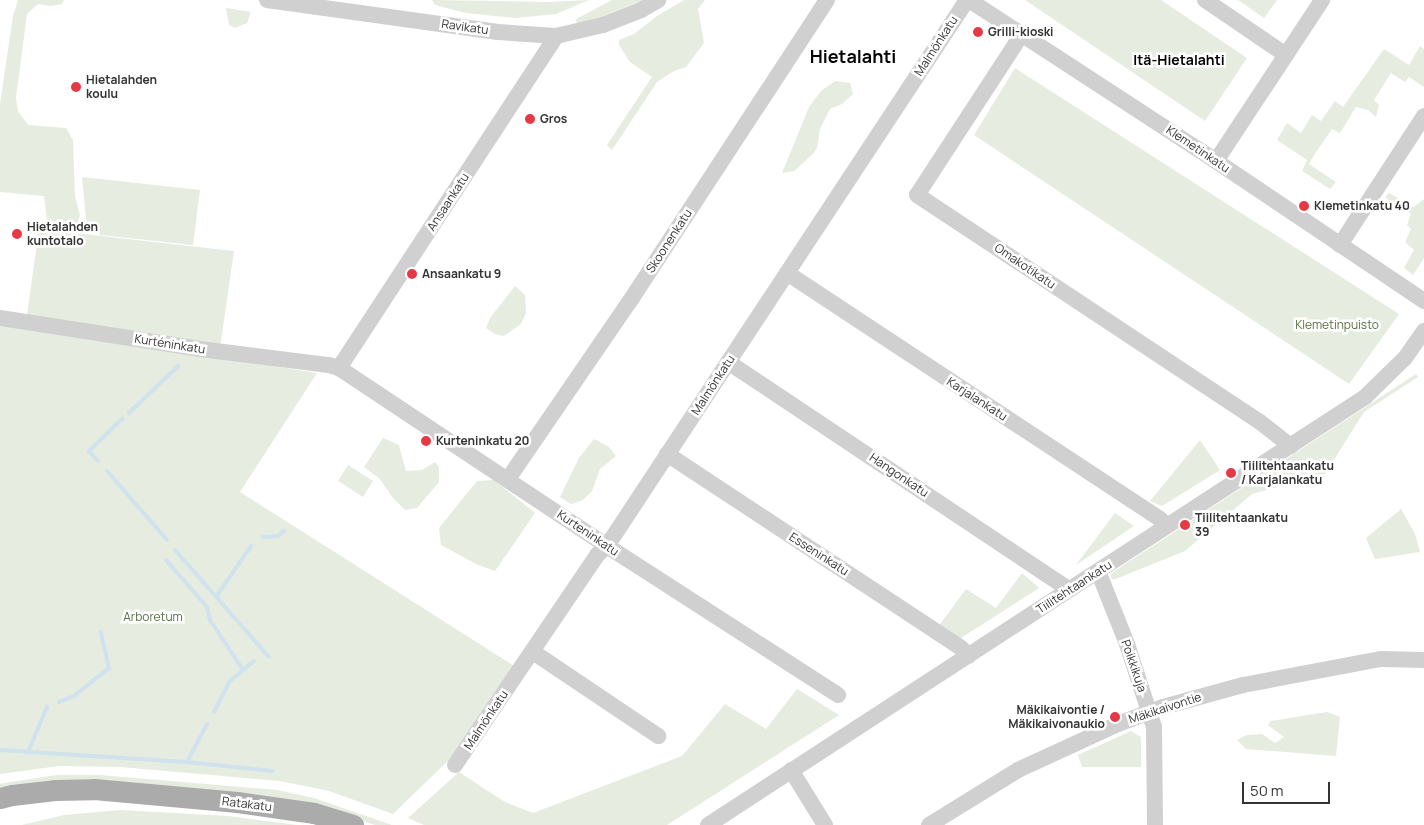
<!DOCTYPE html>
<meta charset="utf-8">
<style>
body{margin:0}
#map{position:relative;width:1424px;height:825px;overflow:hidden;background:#fff;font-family:Manrope,sans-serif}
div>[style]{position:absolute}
.green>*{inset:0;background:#e6ecdf}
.stream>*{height:4px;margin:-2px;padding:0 2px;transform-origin:2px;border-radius:2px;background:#cfe2ee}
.minor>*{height:16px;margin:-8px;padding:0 8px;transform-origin:8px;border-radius:8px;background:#d0d0d0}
.major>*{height:21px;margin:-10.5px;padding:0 10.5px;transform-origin:10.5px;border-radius:10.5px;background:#ababab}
.dots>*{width:14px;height:14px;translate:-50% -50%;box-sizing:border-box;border:2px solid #fff;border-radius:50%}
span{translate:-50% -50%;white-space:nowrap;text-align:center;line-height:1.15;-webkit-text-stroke:5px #fff;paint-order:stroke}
.street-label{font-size:12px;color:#333}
.poi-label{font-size:12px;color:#333;font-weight:700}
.left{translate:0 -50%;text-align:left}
.right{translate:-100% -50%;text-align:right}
.park-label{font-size:12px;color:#56703f}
.neighbourhood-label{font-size:14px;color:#000;font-weight:700}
.district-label{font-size:18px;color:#000;font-weight:700}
.scale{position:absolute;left:1242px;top:782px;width:88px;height:22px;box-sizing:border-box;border:2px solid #333;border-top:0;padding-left:6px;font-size:15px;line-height:18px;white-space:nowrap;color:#333;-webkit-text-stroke:4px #fff;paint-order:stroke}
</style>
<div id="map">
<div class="green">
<i style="clip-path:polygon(18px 0,64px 0,62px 4px,51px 6px,38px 4px,27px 14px,16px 98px,18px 111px,28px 125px,66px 128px,73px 140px,75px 196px,80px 216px,77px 223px,69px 225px,47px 221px,44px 196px,0 192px,0 104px,13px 16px)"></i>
<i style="clip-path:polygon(432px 0,551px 2px,589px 0,556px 14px,516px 18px,466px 13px,435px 5px)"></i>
<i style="clip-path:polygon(612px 0,643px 0,601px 17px,577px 24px,576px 19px)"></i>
<i style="clip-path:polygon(684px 0,705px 0,698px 9px,704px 43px,686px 67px,674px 71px,657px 82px,612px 150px,607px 145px,652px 77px,630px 62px,619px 45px,619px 40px,634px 34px,657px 16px)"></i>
<i style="clip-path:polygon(1025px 0,1161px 0,1247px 58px,1205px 121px)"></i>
<i style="clip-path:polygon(1238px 0,1277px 0,1264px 18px)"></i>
<i style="clip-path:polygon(226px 8px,251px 12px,247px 23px,235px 28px,229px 25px)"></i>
<i style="clip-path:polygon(1420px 46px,1424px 49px,1424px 87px,1409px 77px,1405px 82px,1391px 73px,1374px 100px,1379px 105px,1376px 117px,1368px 110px,1356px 107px,1340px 133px,1332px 129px,1314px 155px,1309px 164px,1336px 182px,1330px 189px,1302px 171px,1307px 160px,1277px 140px,1287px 123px,1301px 133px,1312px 115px,1321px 121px,1335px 101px,1343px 107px,1384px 49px,1409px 65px)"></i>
<i style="clip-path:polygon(1015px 68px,1399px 314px,1349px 384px,974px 135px)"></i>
<i style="clip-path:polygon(835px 81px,850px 83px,853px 94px,842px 104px,830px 109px,820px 129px,817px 148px,814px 153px,794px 171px,782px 173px,809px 107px,821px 91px)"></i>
<i style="clip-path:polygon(82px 177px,200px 190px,193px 245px,100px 235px,86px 220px)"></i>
<i style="clip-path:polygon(1389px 193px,1414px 207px,1424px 199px,1424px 258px,1413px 275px,1404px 268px,1414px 250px,1405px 242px,1411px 229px,1407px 225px,1411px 214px,1385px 197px)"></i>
<i style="clip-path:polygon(39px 229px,234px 251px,220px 348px,27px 315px)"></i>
<i style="clip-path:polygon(515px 286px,525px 295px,526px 313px,521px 324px,504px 336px,495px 334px,486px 328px,490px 318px)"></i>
<i style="clip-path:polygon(0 323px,317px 373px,240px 492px,516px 667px,455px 754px,393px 814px,329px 791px,280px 781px,121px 767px,59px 766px,0 774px)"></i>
<i style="clip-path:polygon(1416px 374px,1418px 377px,1364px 412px,1325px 474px,1252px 494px,1185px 551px,1113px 580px,1110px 576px,1113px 572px)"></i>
<i style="clip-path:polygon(383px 438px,399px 445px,406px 471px,422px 470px,435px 462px,439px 467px,439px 482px,417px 508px,405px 510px,393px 498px,379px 478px,364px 467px)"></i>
<i style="clip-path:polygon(594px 439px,609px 447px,616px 456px,600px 469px,592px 491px,583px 500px,571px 504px,560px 497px,579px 458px)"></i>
<i style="clip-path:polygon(1200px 440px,1220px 470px,1162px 506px,1150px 501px)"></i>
<i style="clip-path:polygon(348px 465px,373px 481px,363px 497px,338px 481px)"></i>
<i style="clip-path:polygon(494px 480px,535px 513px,495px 571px,476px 564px,441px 545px,439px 528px,477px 481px)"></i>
<i style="clip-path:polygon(1401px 509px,1415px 534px,1420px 552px,1375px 559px,1366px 538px)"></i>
<i style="clip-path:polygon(1115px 513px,1134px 526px,1076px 565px)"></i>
<i style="clip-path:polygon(1022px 573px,1039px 588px,958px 640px,938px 627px,966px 589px,996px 608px)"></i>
<i style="clip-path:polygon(797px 689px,839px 715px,667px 825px,424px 825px,408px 818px,459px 772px,505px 802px,533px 813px,682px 756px,725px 704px,766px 729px)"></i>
<i style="clip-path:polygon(1327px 712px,1340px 717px,1336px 756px,1246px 749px,1237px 740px,1247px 735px,1262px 734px,1275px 743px,1284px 737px,1268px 725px,1271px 721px)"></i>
<i style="clip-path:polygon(1131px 731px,1141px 737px,1141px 767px,1082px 767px,1078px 755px)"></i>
<i style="clip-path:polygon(57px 775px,100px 775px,277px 790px,314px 798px,392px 825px,375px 825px,304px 803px,0 791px,0 784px,4px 783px)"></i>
<i style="clip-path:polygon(120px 810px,228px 816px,297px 825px,22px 825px,64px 815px)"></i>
</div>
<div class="stream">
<i style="left:129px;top:413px;width:68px;rotate:-43.8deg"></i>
<i style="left:98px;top:461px;width:13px;rotate:-132deg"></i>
<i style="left:89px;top:451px;width:47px;rotate:-44.1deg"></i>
<i style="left:107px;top:471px;width:91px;rotate:49deg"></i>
<i style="left:263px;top:537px;width:15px;rotate:-4deg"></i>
<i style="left:278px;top:536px;width:8px;rotate:-40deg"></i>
<i style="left:175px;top:550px;width:142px;rotate:48.7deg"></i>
<i style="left:166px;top:560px;width:62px;rotate:48.9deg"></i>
<i style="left:207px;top:607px;width:13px;rotate:77deg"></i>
<i style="left:210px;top:620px;width:60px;rotate:56.6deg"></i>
<i style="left:216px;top:597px;width:62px;rotate:-55.5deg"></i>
<i style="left:59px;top:702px;width:16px;rotate:-22deg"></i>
<i style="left:74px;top:696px;width:45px;rotate:-38.7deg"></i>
<i style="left:109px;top:668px;width:37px;rotate:-103deg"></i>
<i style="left:214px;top:712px;width:35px;rotate:-63deg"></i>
<i style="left:230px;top:681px;width:31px;rotate:-40deg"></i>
<i style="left:0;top:750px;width:187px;rotate:3.7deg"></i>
<i style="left:187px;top:762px;width:86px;rotate:6deg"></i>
<i style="left:28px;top:752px;width:49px;rotate:-67.1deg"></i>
<i style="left:187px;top:762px;width:43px;rotate:-62.2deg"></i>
</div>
<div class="minor">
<i style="left:267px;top:0;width:233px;rotate:7.9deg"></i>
<i style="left:498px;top:32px;width:58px;rotate:3.9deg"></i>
<i style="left:556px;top:36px;width:48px;rotate:-13.2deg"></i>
<i style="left:603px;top:25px;width:41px;rotate:-21.5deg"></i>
<i style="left:641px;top:10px;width:20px;rotate:-30deg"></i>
<i style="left:969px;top:0;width:277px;rotate:33.1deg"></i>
<i style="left:1201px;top:151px;width:269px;rotate:33.9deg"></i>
<i style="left:1205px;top:0;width:98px;rotate:34.2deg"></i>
<i style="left:1022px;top:34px;width:192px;rotate:123.1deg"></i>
<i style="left:917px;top:195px;width:411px;rotate:33.5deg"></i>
<i style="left:1260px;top:422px;width:39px;rotate:38deg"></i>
<i style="left:1216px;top:161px;width:193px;rotate:-56.6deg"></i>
<i style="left:1340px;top:245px;width:154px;rotate:-56.9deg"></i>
<i style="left:787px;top:273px;width:447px;rotate:33.4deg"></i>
<i style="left:1160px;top:519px;width:9px;rotate:49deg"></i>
<i style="left:0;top:318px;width:202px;rotate:8.8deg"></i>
<i style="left:200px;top:349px;width:130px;rotate:7.1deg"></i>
<i style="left:329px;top:365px;width:10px;rotate:17deg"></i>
<i style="left:339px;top:368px;width:322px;rotate:33.6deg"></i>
<i style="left:607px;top:546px;width:275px;rotate:32.8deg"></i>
<i style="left:728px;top:362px;width:410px;rotate:33.7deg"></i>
<i style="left:339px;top:368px;width:397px;rotate:-56.8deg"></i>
<i style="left:667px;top:454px;width:352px;rotate:33.4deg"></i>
<i style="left:961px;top:648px;width:11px;rotate:45deg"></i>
<i style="left:508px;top:479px;width:216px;rotate:-55.6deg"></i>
<i style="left:630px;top:301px;width:360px;rotate:-56.8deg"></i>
<i style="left:1098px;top:571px;width:79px;rotate:68.3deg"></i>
<i style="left:1127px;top:644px;width:87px;rotate:72deg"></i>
<i style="left:1154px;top:727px;width:98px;rotate:89.4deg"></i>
<i style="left:533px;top:652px;width:151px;rotate:33.9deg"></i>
<i style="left:455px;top:765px;width:254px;rotate:-55.9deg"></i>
<i style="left:597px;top:555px;width:13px;rotate:-42deg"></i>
<i style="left:607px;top:546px;width:654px;rotate:-56.6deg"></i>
<i style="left:791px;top:770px;width:65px;rotate:58.3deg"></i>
<i style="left:708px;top:825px;width:784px;rotate:-33.08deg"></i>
<i style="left:1365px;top:397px;width:56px;rotate:-44.3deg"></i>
<i style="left:1405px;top:358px;width:33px;rotate:-55deg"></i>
<i style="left:929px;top:825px;width:105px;rotate:-31.7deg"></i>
<i style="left:1018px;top:770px;width:110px;rotate:-24.7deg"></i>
<i style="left:1118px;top:724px;width:48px;rotate:-20.7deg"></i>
<i style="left:1163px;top:707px;width:83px;rotate:-15.4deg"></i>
<i style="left:1243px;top:685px;width:140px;rotate:-10.7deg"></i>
<i style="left:1381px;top:659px;width:43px;rotate:1.3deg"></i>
</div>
<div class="major">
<i style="left:0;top:798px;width:12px;rotate:-14deg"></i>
<i style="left:12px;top:795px;width:43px;rotate:-6.6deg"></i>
<i style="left:55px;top:790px;width:39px;rotate:-1deg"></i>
<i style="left:94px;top:789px;width:144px;rotate:5.2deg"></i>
<i style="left:237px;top:802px;width:78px;rotate:8.1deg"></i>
<i style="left:314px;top:813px;width:41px;rotate:17.1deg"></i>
</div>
<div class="dots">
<i style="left:978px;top:32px;background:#e63946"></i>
<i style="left:76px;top:87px;background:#e63946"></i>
<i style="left:530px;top:119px;background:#e63946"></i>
<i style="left:1304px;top:206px;background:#e63946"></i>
<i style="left:17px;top:234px;background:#e63946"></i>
<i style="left:412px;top:274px;background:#e63946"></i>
<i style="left:426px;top:441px;background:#e63946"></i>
<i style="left:1231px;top:473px;background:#e63946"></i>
<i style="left:1185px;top:525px;background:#e63946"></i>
<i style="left:1115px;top:717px;background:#e63946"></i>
</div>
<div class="street-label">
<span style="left:465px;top:27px;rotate:8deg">Ravikatu</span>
<span style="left:936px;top:46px;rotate:-57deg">Malmönkatu</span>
<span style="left:1198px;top:149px;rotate:34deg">Klemetinkatu</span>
<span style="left:448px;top:202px;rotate:-57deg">Ansaankatu</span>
<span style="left:669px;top:241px;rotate:-57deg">Skoonenkatu</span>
<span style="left:1025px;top:266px;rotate:34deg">Omakotikatu</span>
<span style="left:170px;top:344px;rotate:9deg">Kurténinkatu</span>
<span style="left:713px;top:385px;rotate:-57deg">Malmönkatu</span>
<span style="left:977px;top:399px;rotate:33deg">Karjalankatu</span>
<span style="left:899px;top:475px;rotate:34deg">Hangonkatu</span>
<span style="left:588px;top:533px;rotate:34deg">Kurteninkatu</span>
<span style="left:819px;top:554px;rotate:33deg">Esseninkatu</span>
<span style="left:1074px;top:587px;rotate:-33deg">Tiilitehtaankatu</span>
<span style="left:1134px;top:666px;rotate:71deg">Poikkikuja</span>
<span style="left:1165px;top:708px;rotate:-18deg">Mäkikaivontie</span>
<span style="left:486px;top:720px;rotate:-56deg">Malmönkatu</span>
<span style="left:247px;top:804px;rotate:7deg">Ratakatu</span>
</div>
<div class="poi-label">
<span class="left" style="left:988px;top:32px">Grilli-kioski</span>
<span class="left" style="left:86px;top:87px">Hietalahden<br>koulu</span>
<span class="left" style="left:540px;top:119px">Gros</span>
<span class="left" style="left:1314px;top:206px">Klemetinkatu 40</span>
<span class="left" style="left:27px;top:234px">Hietalahden<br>kuntotalo</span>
<span class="left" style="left:422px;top:274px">Ansaankatu 9</span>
<span class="left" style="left:436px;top:441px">Kurteninkatu 20</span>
<span class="left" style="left:1241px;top:473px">Tiilitehtaankatu<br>/ Karjalankatu</span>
<span class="left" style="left:1195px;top:525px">Tiilitehtaankatu<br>39</span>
<span class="right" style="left:1105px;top:717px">Mäkikaivontie /<br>Mäkikaivonaukio</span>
</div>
<div class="park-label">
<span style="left:1337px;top:325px">Klemetinpuisto</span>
<span style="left:153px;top:617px">Arboretum</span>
</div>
<div class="neighbourhood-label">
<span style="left:1179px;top:60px">Itä-Hietalahti</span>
</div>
<div class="district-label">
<span style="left:853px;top:56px">Hietalahti</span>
</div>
<div class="scale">50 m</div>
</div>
